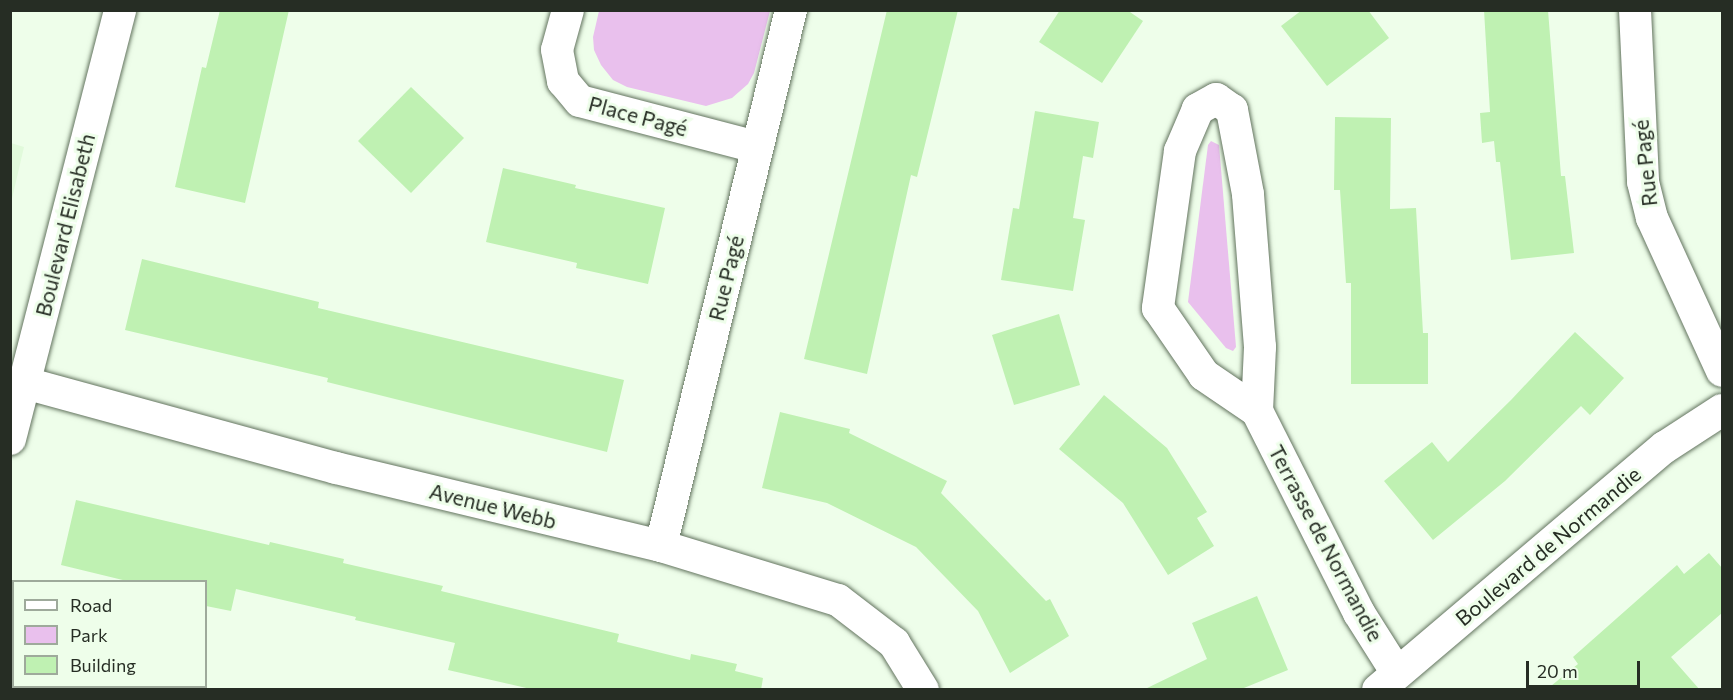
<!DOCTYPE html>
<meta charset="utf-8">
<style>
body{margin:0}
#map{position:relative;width:1733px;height:700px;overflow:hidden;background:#eefeea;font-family:Commissioner,sans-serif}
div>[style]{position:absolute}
.built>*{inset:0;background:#e1fadb}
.green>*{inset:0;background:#e9c0ed}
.building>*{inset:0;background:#bff1b2}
.roads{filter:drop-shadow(0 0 2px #63745f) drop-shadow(0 0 2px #63745f)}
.street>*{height:32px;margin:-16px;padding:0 16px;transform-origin:16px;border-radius:16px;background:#fff}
span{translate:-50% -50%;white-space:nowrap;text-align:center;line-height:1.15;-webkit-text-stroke:6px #eefeea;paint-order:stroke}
.street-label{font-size:21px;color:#262d24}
.frame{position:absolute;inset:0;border:12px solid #262d24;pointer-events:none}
.legend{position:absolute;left:12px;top:580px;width:195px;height:108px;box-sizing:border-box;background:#eefeea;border:2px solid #9eaa9b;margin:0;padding:8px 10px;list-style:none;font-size:18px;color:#262d24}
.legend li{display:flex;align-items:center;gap:12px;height:30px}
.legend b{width:30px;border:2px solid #9eaa9b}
.scale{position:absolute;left:1526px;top:661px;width:114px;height:27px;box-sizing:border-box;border:3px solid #262d24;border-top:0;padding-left:8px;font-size:18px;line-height:21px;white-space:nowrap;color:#262d24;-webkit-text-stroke:4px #eefeea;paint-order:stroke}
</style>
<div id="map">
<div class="built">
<i style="clip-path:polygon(11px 143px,24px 147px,11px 203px,10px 143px)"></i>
</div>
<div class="green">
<i style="clip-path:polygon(599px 11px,599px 10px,770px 11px,754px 73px,748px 84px,732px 98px,706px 106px,627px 87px,613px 80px,601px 65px,594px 50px,593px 37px)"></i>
<i style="clip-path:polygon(1211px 141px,1219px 145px,1236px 347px,1233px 351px,1226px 348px,1188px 302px,1208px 145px)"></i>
</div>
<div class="building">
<i style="clip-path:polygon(220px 10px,289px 10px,245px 203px,175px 187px,202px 67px,206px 68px)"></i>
<i style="clip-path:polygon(887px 10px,958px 10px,917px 177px,911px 175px,867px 374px,804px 359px)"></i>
<i style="clip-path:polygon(1060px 10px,1127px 10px,1143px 21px,1102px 83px,1039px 42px)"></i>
<i style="clip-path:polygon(1302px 10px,1368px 10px,1389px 38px,1327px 86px,1281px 26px)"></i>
<i style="clip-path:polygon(1484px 10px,1548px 10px,1561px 176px,1565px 176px,1574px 253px,1511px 260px,1500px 162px,1496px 162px,1494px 141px,1482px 143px,1480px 113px,1490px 112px)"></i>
<i style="clip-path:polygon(411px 87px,464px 138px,411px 193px,358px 141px)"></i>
<i style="clip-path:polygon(1035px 111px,1099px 122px,1093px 158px,1083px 156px,1073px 218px,1085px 220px,1073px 291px,1001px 280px,1013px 208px,1019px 209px)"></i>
<i style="clip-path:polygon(1335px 117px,1391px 118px,1390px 209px,1416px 208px,1423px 333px,1428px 333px,1428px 384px,1351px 384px,1351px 283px,1346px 283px,1340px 190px,1334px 190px)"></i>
<i style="clip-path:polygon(503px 168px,576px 185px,575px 188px,665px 208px,648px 284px,576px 268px,577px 263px,486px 242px)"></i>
<i style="clip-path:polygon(142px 259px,319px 302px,318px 308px,624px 380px,607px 452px,327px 382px,328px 378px,125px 330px)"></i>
<i style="clip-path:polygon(1059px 314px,1080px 385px,1014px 405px,992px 335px)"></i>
<i style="clip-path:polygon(1575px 332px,1624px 378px,1590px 415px,1581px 406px,1505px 481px,1433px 540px,1384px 481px,1432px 442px,1448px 462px,1511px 400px)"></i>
<i style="clip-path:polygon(1104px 395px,1167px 448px,1207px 512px,1197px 518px,1214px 546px,1168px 575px,1123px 503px,1059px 449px)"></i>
<i style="clip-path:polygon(780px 412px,850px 429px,849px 433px,947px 481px,941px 493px,1046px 601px,1050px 599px,1069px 636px,1010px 673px,978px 611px,916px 547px,827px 503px,762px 488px)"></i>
<i style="clip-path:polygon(76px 500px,269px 545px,270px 542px,344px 559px,343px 563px,443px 586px,441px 591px,619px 634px,617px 642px,690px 660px,691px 654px,737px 664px,735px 671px,763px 678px,761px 690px,535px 690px,448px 670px,455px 643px,355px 620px,356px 617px,236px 589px,231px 611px,206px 606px,206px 582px,131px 582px,61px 565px)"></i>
<i style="clip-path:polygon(1709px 553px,1722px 568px,1722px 613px,1671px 657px,1700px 690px,1546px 690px,1578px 664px,1573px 657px,1677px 565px,1684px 574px)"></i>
<i style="clip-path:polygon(1257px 596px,1288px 670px,1239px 690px,1143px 690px,1207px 659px,1192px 623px)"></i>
</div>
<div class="roads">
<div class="street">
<i style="left:568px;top:10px;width:41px;rotate:105.4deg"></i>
<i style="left:557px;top:50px;width:32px;rotate:79deg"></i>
<i style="left:563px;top:81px;width:26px;rotate:50deg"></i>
<i style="left:580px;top:101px;width:183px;rotate:14.6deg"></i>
<i style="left:1635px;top:10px;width:172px;rotate:87.3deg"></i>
<i style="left:1643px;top:182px;width:37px;rotate:76deg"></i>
<i style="left:1652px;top:218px;width:168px;rotate:65.4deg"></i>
<i style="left:25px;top:383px;width:322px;rotate:15.3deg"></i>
<i style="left:336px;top:468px;width:334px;rotate:13.5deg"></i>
<i style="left:661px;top:546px;width:185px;rotate:17deg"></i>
<i style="left:838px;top:600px;width:71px;rotate:37.5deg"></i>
<i style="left:894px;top:643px;width:55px;rotate:58.3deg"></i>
<i style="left:1257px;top:411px;width:64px;rotate:-87.3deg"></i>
<i style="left:1260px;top:347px;width:153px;rotate:-94.5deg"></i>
<i style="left:1248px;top:194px;width:86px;rotate:-100.8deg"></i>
<i style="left:1232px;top:110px;width:19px;rotate:-145deg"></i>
<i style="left:1216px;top:99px;width:21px;rotate:151deg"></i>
<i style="left:1198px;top:109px;width:46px;rotate:113.2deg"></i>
<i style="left:1180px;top:151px;width:159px;rotate:98deg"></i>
<i style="left:1158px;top:308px;width:81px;rotate:55.5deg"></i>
<i style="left:1204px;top:375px;width:64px;rotate:34.2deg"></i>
<i style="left:1257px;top:411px;width:226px;rotate:63.2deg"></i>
<i style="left:1359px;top:613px;width:71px;rotate:57.7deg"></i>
<i style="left:10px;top:439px;width:443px;rotate:-75.6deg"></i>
<i style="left:661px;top:546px;width:552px;rotate:-76.37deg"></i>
<i style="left:1378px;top:690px;width:376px;rotate:-40.3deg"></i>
<i style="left:1665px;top:447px;width:68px;rotate:-33deg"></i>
</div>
</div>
<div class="street-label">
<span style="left:638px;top:116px;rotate:15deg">Place Pagé</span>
<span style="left:1645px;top:163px;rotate:-96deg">Rue Pagé</span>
<span style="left:65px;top:225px;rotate:-76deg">Boulevard Elisabeth</span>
<span style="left:726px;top:278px;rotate:-76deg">Rue Pagé</span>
<span style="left:493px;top:506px;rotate:14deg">Avenue Webb</span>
<span style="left:1326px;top:543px;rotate:62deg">Terrasse de Normandie</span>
<span style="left:1548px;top:546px;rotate:-40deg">Boulevard de Normandie</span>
</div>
<div class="frame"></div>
<ul class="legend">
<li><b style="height:8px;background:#fff"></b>Road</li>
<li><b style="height:16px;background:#e9c0ed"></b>Park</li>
<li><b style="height:16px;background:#bff1b2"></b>Building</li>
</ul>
<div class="scale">20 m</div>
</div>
